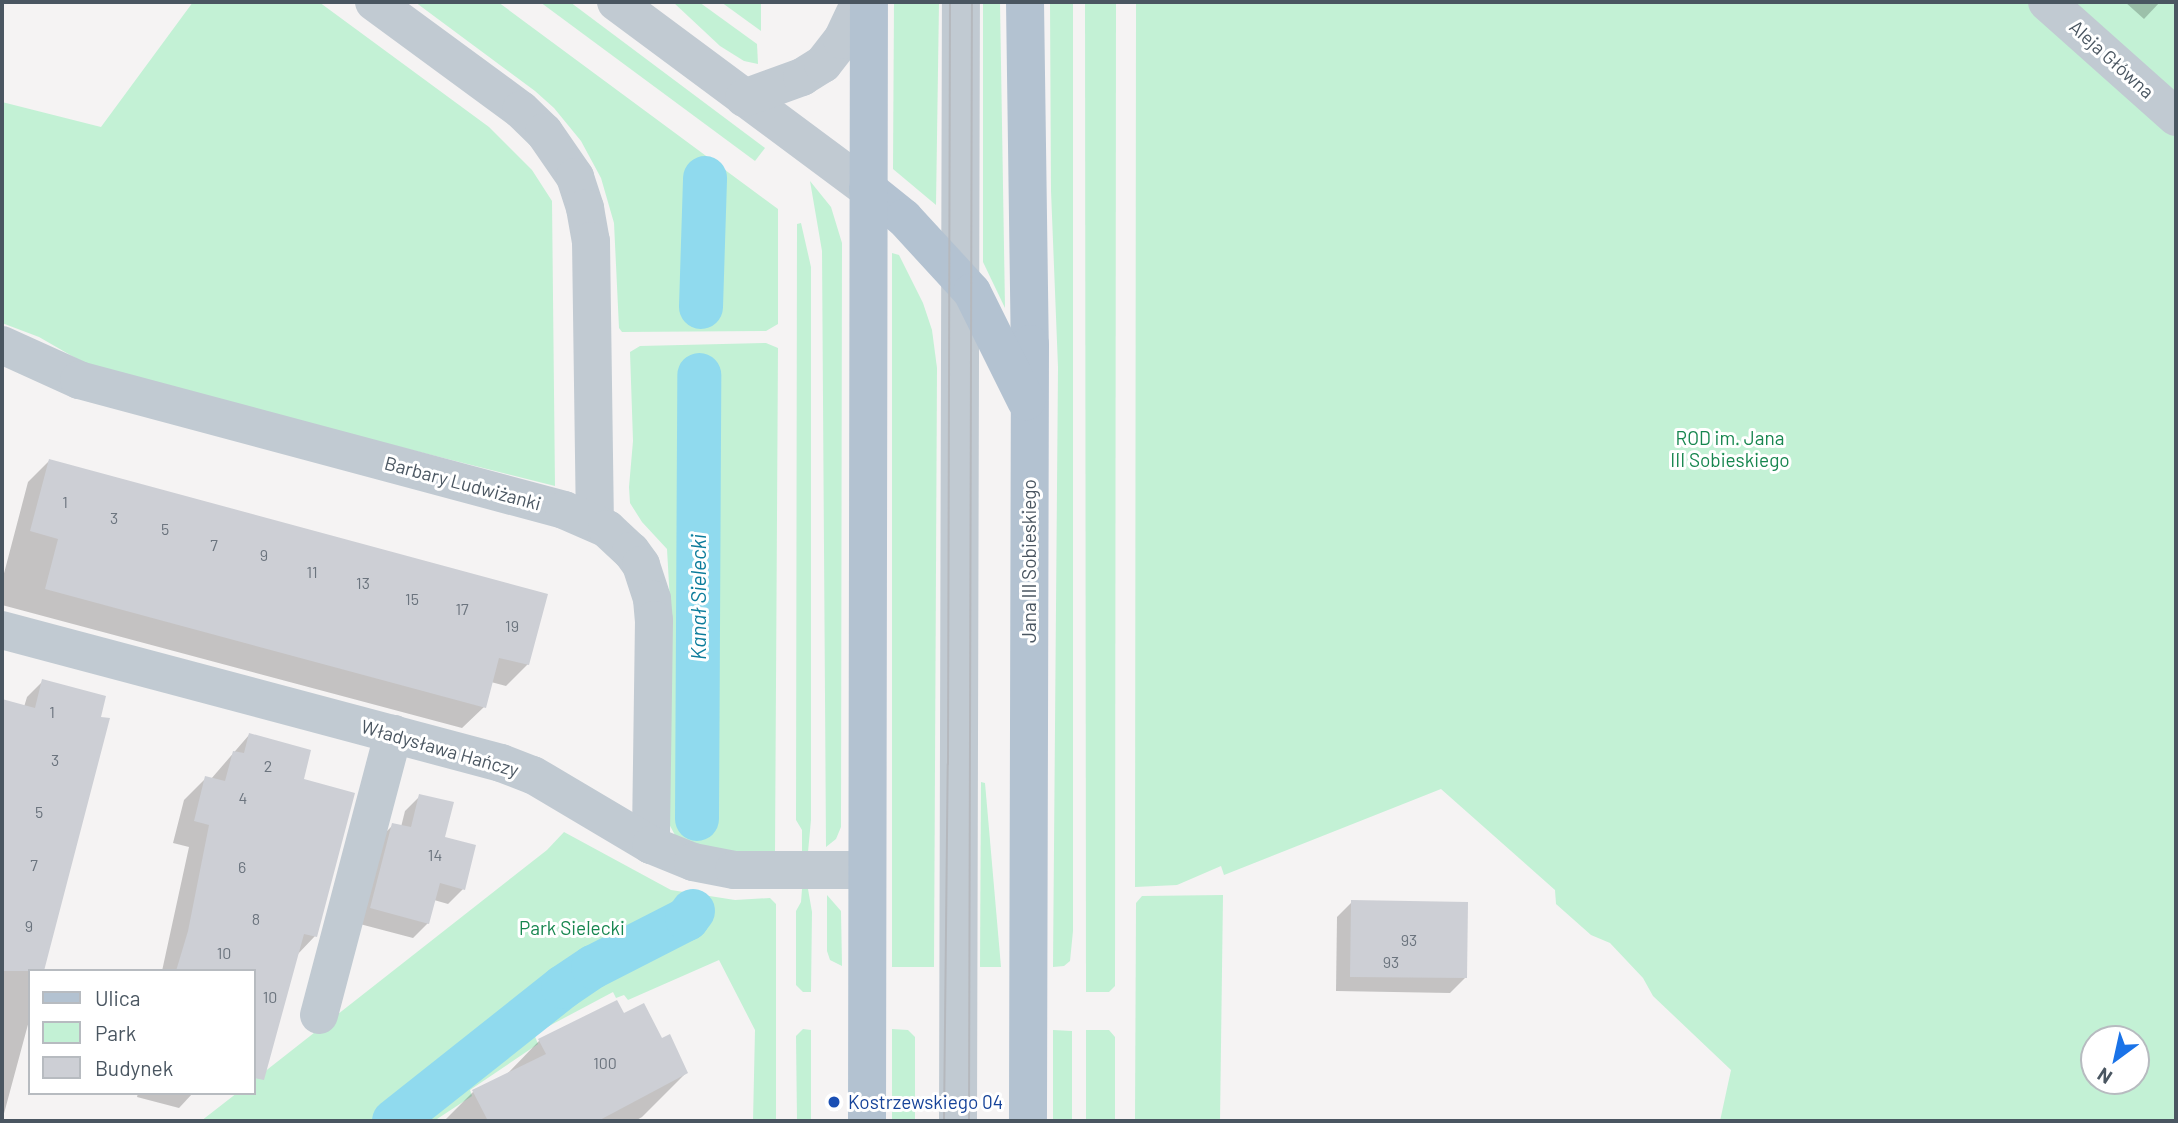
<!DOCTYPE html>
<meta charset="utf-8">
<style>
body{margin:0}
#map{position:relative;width:2178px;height:1123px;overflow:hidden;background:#f5f3f3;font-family:Barlow,sans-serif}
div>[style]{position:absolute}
.green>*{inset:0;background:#c3f1d5}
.shadow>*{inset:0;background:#0003}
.canal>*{height:44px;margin:-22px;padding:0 22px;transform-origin:22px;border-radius:22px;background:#90daee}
.building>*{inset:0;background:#cdcfd5}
.minor>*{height:38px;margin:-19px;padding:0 19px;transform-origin:19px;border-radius:19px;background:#c1cad2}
.major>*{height:38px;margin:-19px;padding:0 19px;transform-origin:19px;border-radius:19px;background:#b3c2d1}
.tram>*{height:2px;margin:-1px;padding:0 1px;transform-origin:1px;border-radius:1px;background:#b5b8bd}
.dots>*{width:19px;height:19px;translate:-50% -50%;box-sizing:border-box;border:4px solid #fff;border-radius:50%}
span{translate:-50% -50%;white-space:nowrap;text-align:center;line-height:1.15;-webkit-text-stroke:6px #fff;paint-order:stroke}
.number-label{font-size:16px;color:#6b747e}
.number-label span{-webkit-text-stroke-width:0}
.street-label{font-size:19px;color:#4a5661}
.park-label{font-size:19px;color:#17864f}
.transit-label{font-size:19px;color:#164399}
.left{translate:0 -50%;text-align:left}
.water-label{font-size:21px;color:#0c7c9b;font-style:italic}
.frame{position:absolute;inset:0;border:4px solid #4a5661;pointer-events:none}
.legend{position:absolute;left:28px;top:969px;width:228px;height:126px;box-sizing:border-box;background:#fff;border:2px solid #b7bbc0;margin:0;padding:9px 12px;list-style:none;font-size:21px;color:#4a5661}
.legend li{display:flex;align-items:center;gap:14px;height:35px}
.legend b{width:35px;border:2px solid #b7bbc0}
.north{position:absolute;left:2080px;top:1025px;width:70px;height:70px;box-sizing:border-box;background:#fff;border:2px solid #b7bbc0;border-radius:50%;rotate:213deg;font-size:19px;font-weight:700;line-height:28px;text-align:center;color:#4a5661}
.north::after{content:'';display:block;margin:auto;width:24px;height:32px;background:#1a73e8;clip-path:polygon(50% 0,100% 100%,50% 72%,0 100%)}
</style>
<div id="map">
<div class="green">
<i style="clip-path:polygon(193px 2px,319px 2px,489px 127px,532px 170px,552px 201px,555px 486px,98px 371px,39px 337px,2px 323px,2px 102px,101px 127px)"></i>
<i style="clip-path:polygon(415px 2px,498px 2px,778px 209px,778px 324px,766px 331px,622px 332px,619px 328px,614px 223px,601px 178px,581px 141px,554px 108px,535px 91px)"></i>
<i style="clip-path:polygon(540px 2px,570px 2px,765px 148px,755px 161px)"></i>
<i style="clip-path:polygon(673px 2px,699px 2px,757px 44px,758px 64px,744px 61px,720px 46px)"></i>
<i style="clip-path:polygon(721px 2px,761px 2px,761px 31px)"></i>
<i style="clip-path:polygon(894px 2px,939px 2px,936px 205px,893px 169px)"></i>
<i style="clip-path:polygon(983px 2px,1000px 2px,1005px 308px,983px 262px)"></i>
<i style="clip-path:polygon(1050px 2px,1073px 2px,1073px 931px,1070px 961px,1064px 966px,1053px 967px,1058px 367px,1051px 191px)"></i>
<i style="clip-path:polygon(1085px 2px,1116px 2px,1115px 986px,1109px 992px,1086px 992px)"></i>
<i style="clip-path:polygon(evenodd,1136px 2px,2176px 2px,2176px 1121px,1720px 1121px,1731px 1070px,1653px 996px,1643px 978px,1610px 943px,1591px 935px,1556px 904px,1555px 890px,1441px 789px,1224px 875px,1221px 866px,1177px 885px,1135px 887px,1136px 2px,2094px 1039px,2136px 1039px,2136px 1081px,2094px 1081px,2094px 1039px)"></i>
<i style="clip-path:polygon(810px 181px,831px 207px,842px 243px,841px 827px,836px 839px,826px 847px,822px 251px)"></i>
<i style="clip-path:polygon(801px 223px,811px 267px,811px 820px,808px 852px,802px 852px,802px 830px,796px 820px,797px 224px)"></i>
<i style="clip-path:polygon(892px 253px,899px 255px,923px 303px,932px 330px,937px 368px,934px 967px,892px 967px)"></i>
<i style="clip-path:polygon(766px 343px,778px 348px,775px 854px,726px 853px,676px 837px,668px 822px,671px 620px,667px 549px,642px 522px,630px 503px,629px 487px,633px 441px,630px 352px,640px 346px)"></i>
<i style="clip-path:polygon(981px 782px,985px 783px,1001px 967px,980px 967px)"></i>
<i style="clip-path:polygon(564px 832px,671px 890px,735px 900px,770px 898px,776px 904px,776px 1121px,753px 1121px,755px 1030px,719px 960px,628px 1000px,624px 995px,616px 998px,613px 992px,534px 1034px,538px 1044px,470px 1090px,472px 1096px,434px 1121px,201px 1121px,237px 1093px,254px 1093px,254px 1080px,547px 850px)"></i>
<i style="clip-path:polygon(802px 889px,808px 889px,812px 912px,811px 992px,803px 992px,796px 985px,796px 911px,801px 902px)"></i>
<i style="clip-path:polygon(827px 895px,841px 911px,842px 966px,830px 960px,827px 951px)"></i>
<i style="clip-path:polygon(1223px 895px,1220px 1121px,1135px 1121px,1136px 903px,1142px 896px)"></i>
<i style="clip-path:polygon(803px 1029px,811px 1030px,811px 1121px,797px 1121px,796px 1036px)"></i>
<i style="clip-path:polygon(892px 1029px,908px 1030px,915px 1037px,915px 1121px,892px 1121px)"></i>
<i style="clip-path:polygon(1053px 1030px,1072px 1031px,1072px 1121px,1053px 1121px)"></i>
<i style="clip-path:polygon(1086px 1030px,1109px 1030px,1115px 1037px,1115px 1121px,1086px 1121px)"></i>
</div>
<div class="shadow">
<i style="clip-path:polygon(2125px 2px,2160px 2px,2144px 19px)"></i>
<i style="clip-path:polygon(50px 460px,528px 664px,506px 686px,491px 682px,484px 707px,462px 728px,2px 605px,2px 581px,28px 482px)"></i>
<i style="clip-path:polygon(43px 681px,30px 1017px,2px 1121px,2px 701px,24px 707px,27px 697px)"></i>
<i style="clip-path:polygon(249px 735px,302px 780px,315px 936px,297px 955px,254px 1055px,254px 971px,162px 971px,189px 847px,173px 843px,184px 800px,206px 778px,211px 779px)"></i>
<i style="clip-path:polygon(420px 796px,443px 839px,463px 889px,448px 904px,434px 900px,428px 923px,413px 938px,356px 923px,378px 840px,393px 825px,401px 827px,405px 811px)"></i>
<i style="clip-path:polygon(1352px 902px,1465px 978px,1450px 993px,1336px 991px,1337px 917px)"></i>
<i style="clip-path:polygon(623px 1015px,662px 1040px,686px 1073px,642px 1117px,635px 1121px,444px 1121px,473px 1092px,504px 1077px,539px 1041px)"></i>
<i style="clip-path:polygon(138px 1093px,193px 1093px,179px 1108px,137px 1097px)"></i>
</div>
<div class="canal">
<i style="left:701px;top:307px;width:129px;rotate:-88.2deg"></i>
<i style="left:697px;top:819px;width:444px;rotate:-89.7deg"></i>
<i style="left:394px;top:1121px;width:216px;rotate:-38.4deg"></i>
<i style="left:563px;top:987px;width:36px;rotate:-34deg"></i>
<i style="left:593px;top:967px;width:106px;rotate:-27.1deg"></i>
<i style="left:687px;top:919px;width:10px;rotate:-53deg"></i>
</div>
<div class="building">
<i style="clip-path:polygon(49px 459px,548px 594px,529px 665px,499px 658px,486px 708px,45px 589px,58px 539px,30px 531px)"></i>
<i style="clip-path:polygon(42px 679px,106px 696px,101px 717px,110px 718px,44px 971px,2px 971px,2px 699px,35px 708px)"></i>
<i style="clip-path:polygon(249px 733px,311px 750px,304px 779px,355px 793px,317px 937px,304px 934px,264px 1080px,254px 1078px,254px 971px,176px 971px,188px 931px,209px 825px,194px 821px,205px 776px,225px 781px,233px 751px,244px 753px)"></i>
<i style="clip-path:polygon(419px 794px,454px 802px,445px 837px,476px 845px,465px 890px,440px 883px,429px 924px,370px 908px,392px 823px,411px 827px)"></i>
<i style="clip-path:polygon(1351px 900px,1468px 902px,1467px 978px,1350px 977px)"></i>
<i style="clip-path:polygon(617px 1000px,624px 1013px,644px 1003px,662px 1038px,670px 1034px,688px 1073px,598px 1121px,488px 1121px,472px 1090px,546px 1054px,538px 1039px)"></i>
</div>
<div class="minor">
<i style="left:374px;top:2px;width:182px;rotate:36.3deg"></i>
<i style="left:521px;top:110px;width:32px;rotate:44deg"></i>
<i style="left:544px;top:132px;width:55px;rotate:55.4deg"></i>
<i style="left:575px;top:177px;width:33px;rotate:72deg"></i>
<i style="left:585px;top:208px;width:34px;rotate:80deg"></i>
<i style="left:591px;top:241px;width:281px;rotate:89.2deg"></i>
<i style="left:616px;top:2px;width:314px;rotate:36.6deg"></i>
<i style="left:2047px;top:2px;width:173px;rotate:41.7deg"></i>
<i style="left:744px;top:98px;width:62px;rotate:-19.9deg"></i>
<i style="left:802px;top:77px;width:25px;rotate:-32deg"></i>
<i style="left:823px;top:64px;width:31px;rotate:-52deg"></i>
<i style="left:842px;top:40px;width:42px;rotate:-64.7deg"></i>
<i style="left:2px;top:345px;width:85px;rotate:24.4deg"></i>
<i style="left:79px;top:380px;width:502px;rotate:15deg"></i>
<i style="left:564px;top:510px;width:47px;rotate:23.8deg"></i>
<i style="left:607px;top:529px;width:33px;rotate:43deg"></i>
<i style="left:631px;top:551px;width:17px;rotate:54deg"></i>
<i style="left:641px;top:565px;width:36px;rotate:72deg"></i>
<i style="left:652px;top:599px;width:21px;rotate:85deg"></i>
<i style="left:654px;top:620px;width:225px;rotate:90.8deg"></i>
<i style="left:2px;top:630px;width:516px;rotate:14.92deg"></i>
<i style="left:501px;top:763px;width:34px;rotate:21deg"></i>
<i style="left:533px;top:775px;width:137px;rotate:30.7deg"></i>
<i style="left:651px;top:845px;width:45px;rotate:22deg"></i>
<i style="left:693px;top:862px;width:42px;rotate:11deg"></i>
<i style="left:734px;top:870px;width:133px"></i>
<i style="left:319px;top:1015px;width:291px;rotate:-75.2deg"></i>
<i style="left:958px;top:1121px;width:1119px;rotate:-89.85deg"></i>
</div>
<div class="major">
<i style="left:1025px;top:2px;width:342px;rotate:89.2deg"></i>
<i style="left:1030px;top:344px;width:777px;rotate:90.15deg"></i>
<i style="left:868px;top:189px;width:46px;rotate:38.9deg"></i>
<i style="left:904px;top:218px;width:100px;rotate:47.4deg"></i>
<i style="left:972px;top:292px;width:122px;rotate:63.6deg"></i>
<i style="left:867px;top:1121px;width:1119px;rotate:-89.9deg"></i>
</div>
<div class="tram">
<i style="left:944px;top:1121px;width:357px;rotate:-89.4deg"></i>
<i style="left:948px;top:764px;width:762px;rotate:-89.85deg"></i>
<i style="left:969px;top:1121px;width:1119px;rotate:-89.85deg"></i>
</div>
<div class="dots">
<i style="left:834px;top:1102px;background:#1a4fb4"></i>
</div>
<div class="number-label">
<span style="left:65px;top:502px">1</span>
<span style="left:114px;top:518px">3</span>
<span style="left:165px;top:529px">5</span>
<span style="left:214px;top:545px">7</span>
<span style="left:264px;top:555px">9</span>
<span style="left:312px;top:572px">11</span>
<span style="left:363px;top:583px">13</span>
<span style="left:412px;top:599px">15</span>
<span style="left:462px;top:609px">17</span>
<span style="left:512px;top:626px">19</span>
<span style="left:52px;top:712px">1</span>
<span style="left:55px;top:760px">3</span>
<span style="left:268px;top:766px">2</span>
<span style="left:243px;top:798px">4</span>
<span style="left:39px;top:812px">5</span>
<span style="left:435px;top:855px">14</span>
<span style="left:34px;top:865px">7</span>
<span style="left:242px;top:867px">6</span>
<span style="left:256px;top:919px">8</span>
<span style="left:29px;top:926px">9</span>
<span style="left:1409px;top:940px">93</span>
<span style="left:224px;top:953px">10</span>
<span style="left:1391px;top:962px">93</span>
<span style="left:270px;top:997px">10</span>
<span style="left:605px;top:1063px">100</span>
</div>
<div class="street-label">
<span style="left:2112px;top:59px;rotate:42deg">Aleja Główna</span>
<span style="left:463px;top:483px;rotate:15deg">Barbary Ludwiżanki</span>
<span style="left:1029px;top:561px;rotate:-90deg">Jana III Sobieskiego</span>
<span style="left:440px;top:748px;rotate:16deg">Władysława Hańczy</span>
</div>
<div class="park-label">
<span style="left:1730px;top:449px">ROD im. Jana<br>III Sobieskiego</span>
<span style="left:572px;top:928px">Park Sielecki</span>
</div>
<div class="transit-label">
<span class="left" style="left:848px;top:1102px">Kostrzewskiego 04</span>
</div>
<div class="water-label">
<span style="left:698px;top:597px;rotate:-90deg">Kanał Sielecki</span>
</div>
<div class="frame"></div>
<ul class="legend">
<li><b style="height:9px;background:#b3c2d1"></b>Ulica</li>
<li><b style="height:19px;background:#c3f1d5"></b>Park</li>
<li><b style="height:19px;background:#cdcfd5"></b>Budynek</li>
</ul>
<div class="north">N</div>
</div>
